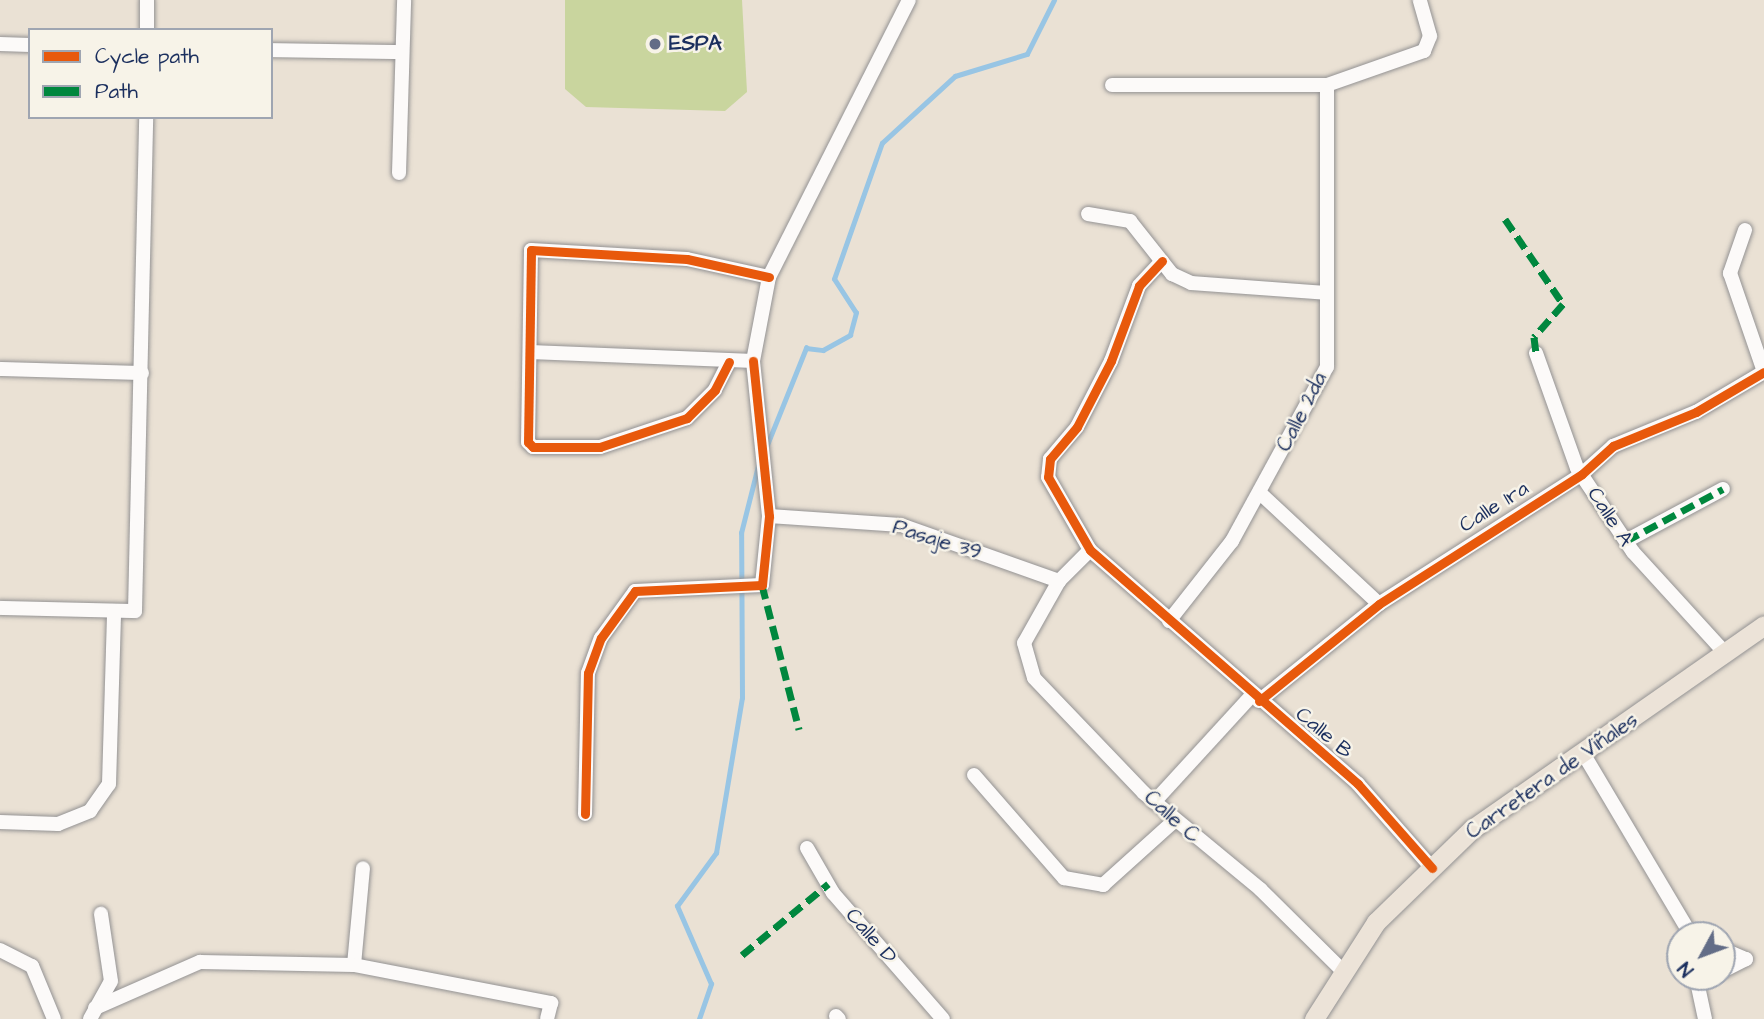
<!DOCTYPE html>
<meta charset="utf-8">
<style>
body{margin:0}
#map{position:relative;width:1764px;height:1019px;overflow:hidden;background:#eae1d4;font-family:"Architects Daughter",sans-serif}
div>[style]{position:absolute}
.green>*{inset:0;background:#c9d59e}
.stream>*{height:4.5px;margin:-2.25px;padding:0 2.25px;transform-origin:2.25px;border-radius:2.25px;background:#98c5e4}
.roads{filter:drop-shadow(0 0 2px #939293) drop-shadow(0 0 2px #939293)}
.minor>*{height:14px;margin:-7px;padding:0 7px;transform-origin:7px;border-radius:7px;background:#fcfaf9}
.major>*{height:19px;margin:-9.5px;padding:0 9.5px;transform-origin:9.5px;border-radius:9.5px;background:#ece3d8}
.quiet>*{height:7px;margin-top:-3.5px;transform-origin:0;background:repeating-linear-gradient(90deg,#00873e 0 14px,transparent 0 21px)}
.cycleway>*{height:9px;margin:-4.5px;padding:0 4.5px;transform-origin:4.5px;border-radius:4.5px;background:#e8590c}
.dots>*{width:19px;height:19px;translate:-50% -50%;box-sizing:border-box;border:4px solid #f7f3e8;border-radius:50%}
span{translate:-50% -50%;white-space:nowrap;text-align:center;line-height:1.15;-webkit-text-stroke:5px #f7f3e8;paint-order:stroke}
.poi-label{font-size:21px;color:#1b2f5e;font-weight:700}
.left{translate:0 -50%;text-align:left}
.street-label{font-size:21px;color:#1b2f5e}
.legend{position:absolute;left:28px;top:28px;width:245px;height:91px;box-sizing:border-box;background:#f7f3e8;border:2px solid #9fa5b1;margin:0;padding:9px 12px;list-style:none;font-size:21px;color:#1b2f5e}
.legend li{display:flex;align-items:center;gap:14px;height:35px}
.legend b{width:35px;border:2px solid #9fa5b1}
.north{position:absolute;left:1666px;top:921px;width:70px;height:70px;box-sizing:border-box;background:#f7f3e8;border:2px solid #9fa5b1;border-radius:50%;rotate:229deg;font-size:19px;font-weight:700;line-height:28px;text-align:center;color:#1b2f5e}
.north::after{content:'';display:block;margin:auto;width:24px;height:32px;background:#636d87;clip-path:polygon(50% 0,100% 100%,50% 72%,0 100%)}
</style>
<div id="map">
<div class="green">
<i style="clip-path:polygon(565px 0,742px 0,747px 92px,725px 111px,586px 107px,565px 89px)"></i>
</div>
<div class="stream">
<i style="left:767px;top:445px;width:105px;rotate:-68.1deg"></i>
<i style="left:806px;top:348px;width:17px;rotate:7deg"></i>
<i style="left:823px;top:350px;width:31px;rotate:-29deg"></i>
<i style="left:850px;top:335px;width:23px;rotate:-75deg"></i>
<i style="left:856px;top:313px;width:40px;rotate:-122.9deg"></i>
<i style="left:834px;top:279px;width:144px;rotate:-70.6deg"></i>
<i style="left:882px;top:143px;width:99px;rotate:-42.5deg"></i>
<i style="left:955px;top:76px;width:75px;rotate:-17deg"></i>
<i style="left:1027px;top:54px;width:60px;rotate:-63.4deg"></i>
<i style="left:699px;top:1019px;width:37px;rotate:-71deg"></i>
<i style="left:711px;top:984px;width:85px;rotate:-113.6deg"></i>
<i style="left:677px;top:906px;width:66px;rotate:-53.7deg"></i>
<i style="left:716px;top:853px;width:157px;rotate:-80.5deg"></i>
<i style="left:742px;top:698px;width:165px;rotate:-90.3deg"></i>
<i style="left:741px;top:533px;width:73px;rotate:-75.8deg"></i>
</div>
<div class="roads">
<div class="minor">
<i style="left:147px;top:30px;width:30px;rotate:-90deg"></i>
<i style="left:0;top:44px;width:30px;rotate:2deg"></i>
<i style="left:271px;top:50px;width:131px;rotate:0.9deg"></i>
<i style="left:1112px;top:85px;width:215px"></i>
<i style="left:1327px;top:85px;width:103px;rotate:-19.3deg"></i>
<i style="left:1424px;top:51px;width:16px;rotate:-68deg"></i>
<i style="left:1430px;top:36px;width:37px;rotate:-106deg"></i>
<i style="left:399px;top:173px;width:173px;rotate:-88.3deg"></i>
<i style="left:1088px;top:214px;width:43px;rotate:9.5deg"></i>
<i style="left:1130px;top:221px;width:68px;rotate:51.6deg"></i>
<i style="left:1172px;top:274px;width:21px;rotate:25deg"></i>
<i style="left:1191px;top:283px;width:135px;rotate:4.2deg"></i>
<i style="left:1745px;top:230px;width:46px;rotate:109.2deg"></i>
<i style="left:1730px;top:273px;width:105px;rotate:71deg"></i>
<i style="left:1162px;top:261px;width:34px;rotate:133deg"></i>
<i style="left:1139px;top:286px;width:80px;rotate:110.5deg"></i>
<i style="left:1111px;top:361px;width:74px;rotate:117.3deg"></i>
<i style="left:1077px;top:427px;width:42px;rotate:130.2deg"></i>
<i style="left:1050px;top:459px;width:18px;rotate:96deg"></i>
<i style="left:1048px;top:477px;width:84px;rotate:60.1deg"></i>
<i style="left:1090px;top:550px;width:356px;rotate:41.1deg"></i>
<i style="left:1358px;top:784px;width:112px;rotate:48.6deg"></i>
<i style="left:531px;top:352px;width:222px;rotate:2.3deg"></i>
<i style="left:753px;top:361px;width:86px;rotate:-79.2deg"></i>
<i style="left:769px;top:277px;width:310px;rotate:-63.2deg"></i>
<i style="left:1536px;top:353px;width:122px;rotate:70.4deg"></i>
<i style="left:1577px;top:468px;width:101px;rotate:56.3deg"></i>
<i style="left:1633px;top:552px;width:138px;rotate:47.6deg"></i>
<i style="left:729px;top:362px;width:31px;rotate:117deg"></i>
<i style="left:715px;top:390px;width:40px;rotate:135deg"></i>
<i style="left:687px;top:418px;width:92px;rotate:161.6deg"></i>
<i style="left:600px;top:447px;width:67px;rotate:180deg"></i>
<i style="left:533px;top:447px;width:7px;rotate:-135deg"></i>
<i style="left:528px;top:442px;width:192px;rotate:-89.1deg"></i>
<i style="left:531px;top:250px;width:156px;rotate:3.3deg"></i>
<i style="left:687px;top:259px;width:84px;rotate:12.4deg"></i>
<i style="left:0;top:369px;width:142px;rotate:1.6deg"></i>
<i style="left:1260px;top:493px;width:163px;rotate:43deg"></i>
<i style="left:769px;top:516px;width:132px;rotate:3.9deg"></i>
<i style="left:901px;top:525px;width:168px;rotate:19.5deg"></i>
<i style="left:1626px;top:541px;width:110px;rotate:-28.2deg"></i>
<i style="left:1090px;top:550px;width:44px;rotate:135deg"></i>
<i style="left:1059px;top:581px;width:71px;rotate:119.4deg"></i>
<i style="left:1024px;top:643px;width:36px;rotate:74deg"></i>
<i style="left:1034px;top:678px;width:159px;rotate:46.3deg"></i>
<i style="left:1144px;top:793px;width:151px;rotate:39.6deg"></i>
<i style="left:1260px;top:889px;width:118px;rotate:44.7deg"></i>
<i style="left:0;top:608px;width:135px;rotate:1.3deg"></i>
<i style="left:135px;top:611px;width:494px;rotate:-88.7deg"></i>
<i style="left:1169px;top:621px;width:102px;rotate:-51.8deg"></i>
<i style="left:1232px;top:541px;width:198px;rotate:-61.4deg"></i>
<i style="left:1327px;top:367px;width:282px;rotate:-90deg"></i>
<i style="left:1259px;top:701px;width:154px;rotate:-38.9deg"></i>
<i style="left:1379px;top:604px;width:241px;rotate:-32.6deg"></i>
<i style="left:1582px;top:474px;width:42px;rotate:-42.1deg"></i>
<i style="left:1613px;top:446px;width:90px;rotate:-22.3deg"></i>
<i style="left:1696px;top:412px;width:79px;rotate:-30.5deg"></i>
<i style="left:1583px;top:753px;width:212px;rotate:59.3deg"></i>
<i style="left:974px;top:775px;width:137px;rotate:48.9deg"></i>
<i style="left:1064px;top:878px;width:40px;rotate:10deg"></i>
<i style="left:1103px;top:885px;width:96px;rotate:-42deg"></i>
<i style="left:1154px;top:802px;width:145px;rotate:-47.5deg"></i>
<i style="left:585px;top:814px;width:141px;rotate:-88.8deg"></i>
<i style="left:588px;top:673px;width:37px;rotate:-70deg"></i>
<i style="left:601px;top:638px;width:58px;rotate:-54.1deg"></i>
<i style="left:635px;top:591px;width:127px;rotate:-2.7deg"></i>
<i style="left:762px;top:585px;width:69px;rotate:-84.2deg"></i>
<i style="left:769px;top:516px;width:156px;rotate:-95.9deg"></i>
<i style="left:0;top:822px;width:58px;rotate:2deg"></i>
<i style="left:58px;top:824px;width:35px;rotate:-22deg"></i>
<i style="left:90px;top:811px;width:33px;rotate:-55deg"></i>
<i style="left:109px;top:784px;width:173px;rotate:-88.3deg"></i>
<i style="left:807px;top:848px;width:52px;rotate:60deg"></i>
<i style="left:833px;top:893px;width:167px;rotate:48.9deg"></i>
<i style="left:1722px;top:949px;width:26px;rotate:23deg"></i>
<i style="left:1746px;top:959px;width:27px;rotate:153deg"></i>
<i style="left:0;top:950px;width:36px;rotate:27deg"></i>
<i style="left:32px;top:966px;width:57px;rotate:67.5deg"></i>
<i style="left:354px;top:965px;width:97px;rotate:-84.7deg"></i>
<i style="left:1696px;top:977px;width:43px;rotate:77.9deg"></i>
<i style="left:95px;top:1008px;width:115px;rotate:-23.7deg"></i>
<i style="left:200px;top:962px;width:154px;rotate:1.1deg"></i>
<i style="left:354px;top:965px;width:201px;rotate:10.9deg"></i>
<i style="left:551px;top:1003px;width:16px;rotate:104deg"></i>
<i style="left:836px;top:1016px;width:4px;rotate:45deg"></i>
<i style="left:90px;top:1019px;width:43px;rotate:-61.1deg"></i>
<i style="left:111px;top:981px;width:68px;rotate:-98.5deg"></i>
</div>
<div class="major">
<i style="left:1314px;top:1019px;width:115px;rotate:-57.4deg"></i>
<i style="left:1376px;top:922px;width:134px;rotate:-44.1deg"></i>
<i style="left:1472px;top:829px;width:356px;rotate:-34.9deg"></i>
</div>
</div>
<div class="quiet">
<i style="left:1505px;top:219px;width:103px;rotate:55.7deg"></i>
<i style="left:1563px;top:304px;width:44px;rotate:131.3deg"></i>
<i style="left:1534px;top:337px;width:16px;rotate:83deg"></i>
<i style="left:1626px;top:541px;width:110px;rotate:-28.2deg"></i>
<i style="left:762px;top:585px;width:149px;rotate:75.6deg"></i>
<i style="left:742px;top:955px;width:112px;rotate:-39.5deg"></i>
</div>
<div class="cycleway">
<i style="left:1162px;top:261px;width:34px;rotate:133deg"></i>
<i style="left:1139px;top:286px;width:80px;rotate:110.5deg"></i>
<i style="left:1111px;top:361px;width:74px;rotate:117.3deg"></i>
<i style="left:1077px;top:427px;width:42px;rotate:130.2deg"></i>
<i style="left:1050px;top:459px;width:18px;rotate:96deg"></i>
<i style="left:1048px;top:477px;width:84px;rotate:60.1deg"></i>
<i style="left:1090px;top:550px;width:356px;rotate:41.1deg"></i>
<i style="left:1358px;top:784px;width:112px;rotate:48.6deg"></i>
<i style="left:729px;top:362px;width:31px;rotate:117deg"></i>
<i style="left:715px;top:390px;width:40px;rotate:135deg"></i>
<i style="left:687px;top:418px;width:92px;rotate:161.6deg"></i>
<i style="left:600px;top:447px;width:67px;rotate:180deg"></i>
<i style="left:533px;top:447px;width:7px;rotate:-135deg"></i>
<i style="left:528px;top:442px;width:192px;rotate:-89.1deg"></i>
<i style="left:531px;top:250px;width:156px;rotate:3.3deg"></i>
<i style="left:687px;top:259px;width:84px;rotate:12.4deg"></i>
<i style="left:1259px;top:701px;width:154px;rotate:-38.9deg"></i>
<i style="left:1379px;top:604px;width:241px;rotate:-32.6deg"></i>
<i style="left:1582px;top:474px;width:42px;rotate:-42.1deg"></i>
<i style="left:1613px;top:446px;width:90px;rotate:-22.3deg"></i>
<i style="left:1696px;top:412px;width:79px;rotate:-30.5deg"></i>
<i style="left:585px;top:814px;width:141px;rotate:-88.8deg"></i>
<i style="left:588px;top:673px;width:37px;rotate:-70deg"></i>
<i style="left:601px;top:638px;width:58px;rotate:-54.1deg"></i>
<i style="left:635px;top:591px;width:127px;rotate:-2.7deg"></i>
<i style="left:762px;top:585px;width:69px;rotate:-84.2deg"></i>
<i style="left:769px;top:516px;width:156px;rotate:-95.9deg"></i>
</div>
<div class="dots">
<i style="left:655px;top:44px;background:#636d87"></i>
</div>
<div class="poi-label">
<span class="left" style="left:669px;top:44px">ESPA</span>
</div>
<div class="street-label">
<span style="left:1302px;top:412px;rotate:-63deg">Calle 2da</span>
<span style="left:1494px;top:507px;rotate:-32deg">Calle 1ra</span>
<span style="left:1610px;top:517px;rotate:57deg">Calle A</span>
<span style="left:937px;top:540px;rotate:17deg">Pasaje 39</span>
<span style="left:1324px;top:733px;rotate:40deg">Calle B</span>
<span style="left:1552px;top:776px;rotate:-35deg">Carretera de Viñales</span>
<span style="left:1172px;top:817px;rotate:42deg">Calle C</span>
<span style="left:871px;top:936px;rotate:49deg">Calle D</span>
</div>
<ul class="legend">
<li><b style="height:9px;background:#e8590c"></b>Cycle path</li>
<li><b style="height:9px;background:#00873e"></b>Path</li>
</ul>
<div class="north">N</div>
</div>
